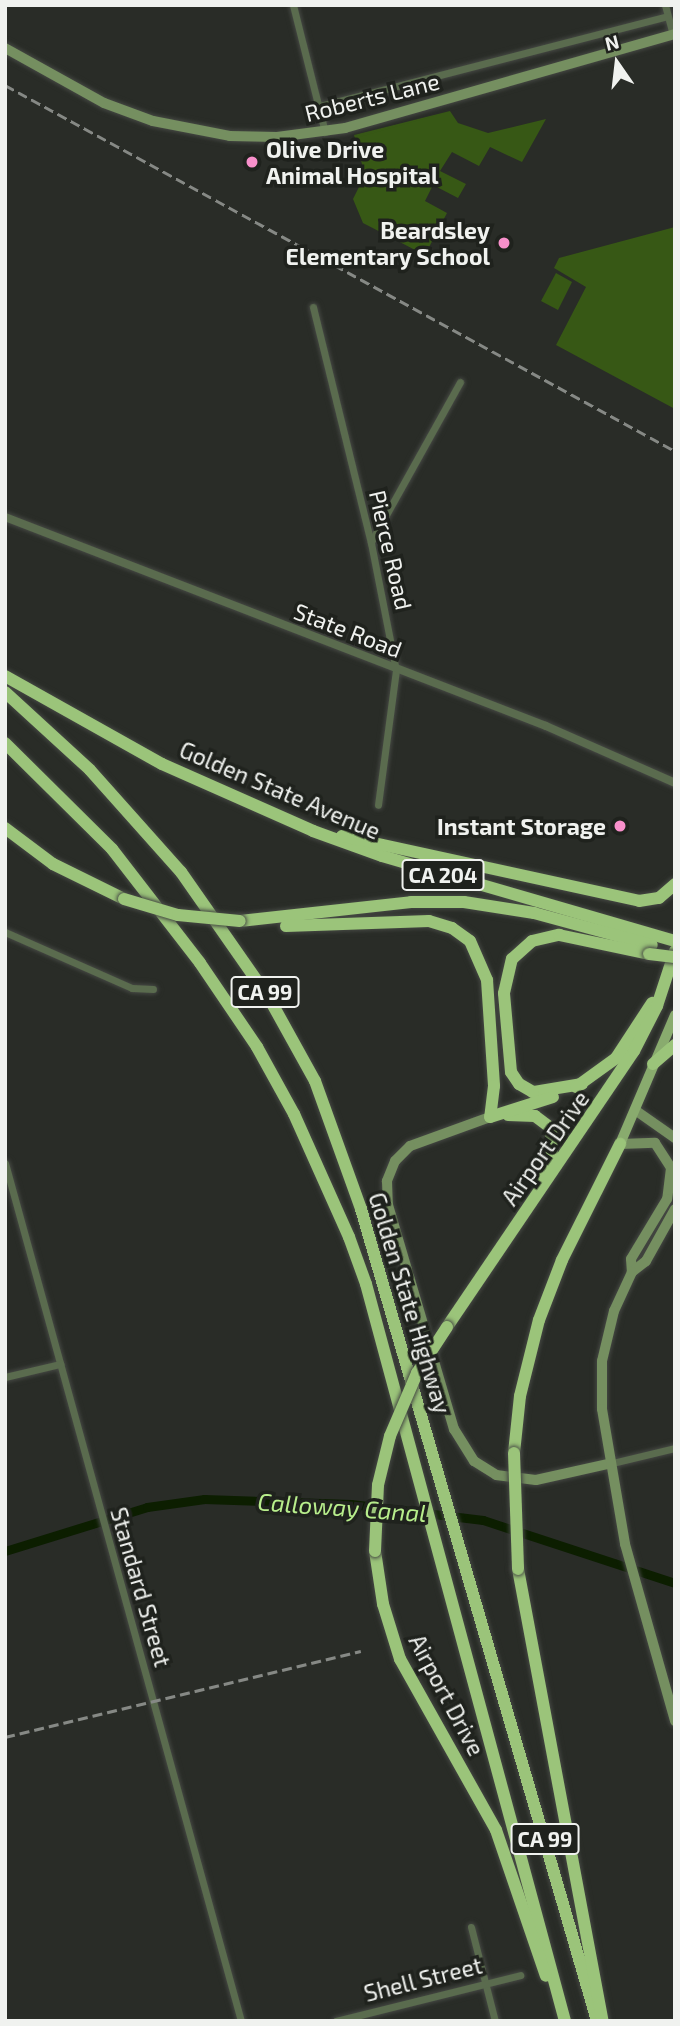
<!DOCTYPE html>
<style>
body{margin:0}
#map{position:relative;width:680px;height:2026px;overflow:hidden;background:#292c27;font-family:"Exo 2",sans-serif}
div>[style]{position:absolute}
.green>*{inset:0;background:#375815}
.canal>*{height:9px;margin:-4.5px;padding:0 4.5px;transform-origin:4.5px;border-radius:4.5px;background:#0c1e00}
.roads{filter:drop-shadow(0 0 2px #454843) drop-shadow(0 0 2px #454843)}
.minor>*{height:7px;margin:-3.5px;padding:0 3.5px;transform-origin:3.5px;border-radius:3.5px;background:#5a6b4e}
.tertiary>*{height:8px;margin:-4px;padding:0 4px;transform-origin:4px;border-radius:4px;background:#5a6b4e}
.secondary>*{height:10px;margin:-5px;padding:0 5px;transform-origin:5px;border-radius:5px;background:#758f60}
.primary>*{height:10px;margin:-5px;padding:0 5px;transform-origin:5px;border-radius:5px;background:#89ab6e}
.motorway>*{height:12px;margin:-6px;padding:0 6px;transform-origin:6px;border-radius:6px;background:#9bc47a}
.rail>*{height:2.5px;margin-top:-1.25px;transform-origin:0;background:repeating-linear-gradient(90deg,#868985 0 10px,transparent 0 15px)}
.bridges{filter:drop-shadow(0 0 2px #454843) drop-shadow(0 0 2px #454843)}
.motorway-bridge>*{height:12px;margin:-6px;padding:0 6px;transform-origin:6px;border-radius:6px;background:#9bc47a}
.dots>*{width:19px;height:19px;translate:-50% -50%;box-sizing:border-box;border:4px solid #1f221d;border-radius:50%}
span{translate:-50% -50%;white-space:nowrap;text-align:center;line-height:1.15;-webkit-text-stroke:7px #1f221d;paint-order:stroke}
.shield-label span{padding:2px 5px;background:#1f221d;border:2px solid;border-radius:5px;-webkit-text-stroke-width:0}
.shield-label{font-size:21px;color:#f0f2ef;font-weight:700}
.street-label{font-size:23px;color:#f0f2ef}
.poi-label{font-size:23px;color:#f0f2ef;font-weight:700}
.left{translate:0 -50%;text-align:left}
.right{translate:-100% -50%;text-align:right}
.water-label{font-size:24px;color:#b8ee8c;font-style:italic}
.frame{position:absolute;inset:0;border:7px solid #f0f2ef;pointer-events:none}
.north{position:absolute;left:582px;top:28px;width:70px;height:70px;-webkit-text-stroke:5px #1f221d;paint-order:stroke;rotate:346deg;font-size:19px;font-weight:700;line-height:28px;text-align:center;color:#f0f2ef}
.north::after{content:'';display:block;margin:auto;width:24px;height:32px;background:#f0f2ef;clip-path:polygon(50% 0,100% 100%,50% 72%,0 100%)}
</style>
<div id="map">
<div class="green">
<i style="clip-path:polygon(450px 111px,458px 123px,488px 133px,546px 119px,522px 162px,490px 147px,479px 166px,452px 152px,440px 171px,466px 184px,458px 198px,433px 185px,425px 201px,447px 213px,427px 251px,419px 252px,363px 223px,353px 199px,365px 175px,354px 135px)"></i>
<i style="clip-path:polygon(675px 227px,675px 409px,556px 345px,586px 287px,554px 268px,559px 258px)"></i>
<i style="clip-path:polygon(556px 273px,572px 282px,558px 310px,541px 301px)"></i>
</div>
<div class="canal">
<i style="left:5px;top:1551px;width:149px;rotate:-17.2deg"></i>
<i style="left:147px;top:1507px;width:58px;rotate:-8deg"></i>
<i style="left:204px;top:1499px;width:147px;rotate:1.9deg"></i>
<i style="left:351px;top:1504px;width:133px;rotate:6.9deg"></i>
<i style="left:483px;top:1520px;width:202px;rotate:18.2deg"></i>
</div>
<div class="roads">
<div class="minor">
<i style="left:293px;top:5px;width:131px;rotate:75.9deg"></i>
<i style="left:665px;top:5px;width:30px;rotate:75deg"></i>
<i style="left:320px;top:106px;width:359px;rotate:-14.5deg"></i>
<i style="left:313px;top:307px;width:243px;rotate:76.2deg"></i>
<i style="left:371px;top:543px;width:129px;rotate:78.9deg"></i>
<i style="left:396px;top:670px;width:136px;rotate:97.6deg"></i>
<i style="left:371px;top:542px;width:183px;rotate:-60.9deg"></i>
<i style="left:5px;top:932px;width:139px;rotate:23.8deg"></i>
<i style="left:132px;top:988px;width:21px;rotate:3deg"></i>
<i style="left:5px;top:1163px;width:890px;rotate:74.62deg"></i>
<i style="left:5px;top:1377px;width:57px;rotate:-13.3deg"></i>
<i style="left:608px;top:1464px;width:69px;rotate:-13.4deg"></i>
<i style="left:471px;top:1927px;width:97px;rotate:75.7deg"></i>
<i style="left:336px;top:2021px;width:190px;rotate:-14deg"></i>
</div>
<div class="tertiary">
<i style="left:5px;top:517px;width:580px;rotate:21.12deg"></i>
<i style="left:546px;top:726px;width:141px;rotate:23.8deg"></i>
</div>
<div class="secondary">
<i style="left:5px;top:48px;width:113px;rotate:29.1deg"></i>
<i style="left:104px;top:103px;width:52px;rotate:20.2deg"></i>
<i style="left:153px;top:121px;width:78px;rotate:11deg"></i>
<i style="left:230px;top:136px;width:47px;rotate:1.2deg"></i>
<i style="left:277px;top:137px;width:69px;rotate:-7.5deg"></i>
<i style="left:345px;top:128px;width:343px;rotate:-15.9deg"></i>
<i style="left:635px;top:1110px;width:49px;rotate:35deg"></i>
<i style="left:490px;top:1117px;width:85px;rotate:160.1deg"></i>
<i style="left:410px;top:1146px;width:21px;rotate:135deg"></i>
<i style="left:395px;top:1161px;width:22px;rotate:112deg"></i>
<i style="left:387px;top:1181px;width:24px;rotate:88deg"></i>
<i style="left:388px;top:1205px;width:234px;rotate:73.6deg"></i>
<i style="left:454px;top:1429px;width:38px;rotate:58deg"></i>
<i style="left:474px;top:1461px;width:26px;rotate:32deg"></i>
<i style="left:496px;top:1475px;width:40px;rotate:7.1deg"></i>
<i style="left:536px;top:1480px;width:74px;rotate:-12.5deg"></i>
<i style="left:620px;top:1144px;width:35px;rotate:-2deg"></i>
<i style="left:655px;top:1143px;width:30px;rotate:57deg"></i>
<i style="left:671px;top:1168px;width:31px;rotate:97deg"></i>
<i style="left:667px;top:1199px;width:70px;rotate:121deg"></i>
<i style="left:631px;top:1259px;width:13px;rotate:86deg"></i>
<i style="left:675px;top:1209px;width:60px;rotate:119.1deg"></i>
<i style="left:646px;top:1261px;width:18px;rotate:142deg"></i>
<i style="left:632px;top:1272px;width:43px;rotate:114.8deg"></i>
<i style="left:614px;top:1311px;width:51px;rotate:103.5deg"></i>
<i style="left:602px;top:1361px;width:48px;rotate:90deg"></i>
<i style="left:602px;top:1409px;width:137px;rotate:80.3deg"></i>
<i style="left:625px;top:1544px;width:184px;rotate:74.2deg"></i>
</div>
<div class="primary">
<i style="left:620px;top:1144px;width:140px;rotate:-66.9deg"></i>
</div>
<div class="motorway">
<i style="left:5px;top:676px;width:180px;rotate:29.3deg"></i>
<i style="left:162px;top:764px;width:165px;rotate:23.9deg"></i>
<i style="left:313px;top:831px;width:73px;rotate:19.9deg"></i>
<i style="left:382px;top:856px;width:305px;rotate:16.2deg"></i>
<i style="left:5px;top:692px;width:115px;rotate:42.5deg"></i>
<i style="left:90px;top:770px;width:137px;rotate:48.3deg"></i>
<i style="left:181px;top:872px;width:154px;rotate:55.1deg"></i>
<i style="left:269px;top:998px;width:95px;rotate:61deg"></i>
<i style="left:315px;top:1081px;width:136px;rotate:70.2deg"></i>
<i style="left:361px;top:1209px;width:846px;rotate:73.79deg"></i>
<i style="left:5px;top:743px;width:151px;rotate:44.7deg"></i>
<i style="left:112px;top:849px;width:144px;rotate:52.3deg"></i>
<i style="left:200px;top:963px;width:102px;rotate:55.8deg"></i>
<i style="left:257px;top:1047px;width:77px;rotate:61.1deg"></i>
<i style="left:294px;top:1114px;width:135px;rotate:65.9deg"></i>
<i style="left:349px;top:1237px;width:50px;rotate:70.1deg"></i>
<i style="left:366px;top:1284px;width:763px;rotate:74.89deg"></i>
<i style="left:5px;top:828px;width:60px;rotate:36.9deg"></i>
<i style="left:53px;top:864px;width:79px;rotate:26.2deg"></i>
<i style="left:342px;top:836px;width:304px;rotate:12.3deg"></i>
<i style="left:639px;top:901px;width:20px;rotate:-9deg"></i>
<i style="left:659px;top:898px;width:21px;rotate:-41deg"></i>
<i style="left:240px;top:921px;width:172px;rotate:-6.3deg"></i>
<i style="left:411px;top:902px;width:53px"></i>
<i style="left:464px;top:902px;width:71px;rotate:8.9deg"></i>
<i style="left:534px;top:913px;width:122px;rotate:15.2deg"></i>
<i style="left:286px;top:926px;width:143px;rotate:-2deg"></i>
<i style="left:429px;top:921px;width:24px;rotate:17deg"></i>
<i style="left:452px;top:928px;width:22px;rotate:36deg"></i>
<i style="left:470px;top:941px;width:43px;rotate:66.4deg"></i>
<i style="left:487px;top:980px;width:106px;rotate:86.2deg"></i>
<i style="left:494px;top:1086px;width:31px;rotate:97deg"></i>
<i style="left:653px;top:1064px;width:29px;rotate:-41deg"></i>
<i style="left:582px;top:1084px;width:50px;rotate:170.7deg"></i>
<i style="left:533px;top:1092px;width:16px;rotate:-150deg"></i>
<i style="left:519px;top:1084px;width:14px;rotate:-124deg"></i>
<i style="left:511px;top:1072px;width:79px;rotate:-95.1deg"></i>
<i style="left:504px;top:993px;width:35px;rotate:-77deg"></i>
<i style="left:512px;top:959px;width:27px;rotate:-42deg"></i>
<i style="left:532px;top:941px;width:28px;rotate:-13deg"></i>
<i style="left:559px;top:935px;width:92px;rotate:11.9deg"></i>
<i style="left:576px;top:1087px;width:49px;rotate:-35.9deg"></i>
<i style="left:616px;top:1058px;width:66px;rotate:-56.8deg"></i>
<i style="left:508px;top:1115px;width:27px;rotate:2deg"></i>
<i style="left:535px;top:1116px;width:20px;rotate:37deg"></i>
<i style="left:551px;top:1128px;width:30px;rotate:88deg"></i>
<i style="left:552px;top:1158px;width:25px;rotate:119deg"></i>
<i style="left:490px;top:1117px;width:66px;rotate:-17.6deg"></i>
<i style="left:447px;top:1327px;width:333px;rotate:-55.9deg"></i>
<i style="left:634px;top:1051px;width:51px;rotate:-62.9deg"></i>
<i style="left:657px;top:1006px;width:58px;rotate:-71.9deg"></i>
<i style="left:514px;top:1453px;width:57px;rotate:-84deg"></i>
<i style="left:520px;top:1396px;width:78px;rotate:-76deg"></i>
<i style="left:539px;top:1320px;width:64px;rotate:-69deg"></i>
<i style="left:562px;top:1260px;width:130px;rotate:-63.4deg"></i>
<i style="left:375px;top:1551px;width:54px;rotate:81.4deg"></i>
<i style="left:383px;top:1604px;width:58px;rotate:72.8deg"></i>
<i style="left:400px;top:1659px;width:196px;rotate:60.7deg"></i>
<i style="left:496px;top:1830px;width:154px;rotate:71.1deg"></i>
<i style="left:518px;top:1569px;width:459px;rotate:79.4deg"></i>
</div>
</div>
<div class="rail">
<i style="left:5px;top:85px;width:763px;rotate:28.65deg"></i>
<i style="left:5px;top:1737px;width:366px;rotate:-13.6deg"></i>
</div>
<div class="bridges">
<div class="motorway-bridge">
<i style="left:124px;top:899px;width:56px;rotate:16.5deg"></i>
<i style="left:178px;top:915px;width:62px;rotate:5.5deg"></i>
<i style="left:649px;top:954px;width:26px;rotate:7deg"></i>
<i style="left:514px;top:1453px;width:116px;rotate:88deg"></i>
<i style="left:375px;top:1551px;width:66px;rotate:-87.4deg"></i>
<i style="left:378px;top:1485px;width:50px;rotate:-76.2deg"></i>
<i style="left:390px;top:1436px;width:69px;rotate:-66.8deg"></i>
<i style="left:417px;top:1373px;width:55px;rotate:-56.9deg"></i>
</div>
</div>
<div class="dots">
<i style="left:252px;top:162px;background:#f890cb"></i>
<i style="left:504px;top:243px;background:#f890cb"></i>
<i style="left:620px;top:826px;background:#f890cb"></i>
</div>
<div class="shield-label">
<span style="left:443px;top:875px">CA 204</span>
<span style="left:265px;top:992px">CA 99</span>
<span style="left:545px;top:1839px">CA 99</span>
</div>
<div class="street-label">
<span style="left:372px;top:97px;rotate:-14deg">Roberts Lane</span>
<span style="left:391px;top:550px;rotate:77deg">Pierce Road</span>
<span style="left:348px;top:630px;rotate:21deg">State Road</span>
<span style="left:280px;top:790px;rotate:23deg">Golden State Avenue</span>
<span style="left:545px;top:1148px;rotate:-55deg">Airport Drive</span>
<span style="left:410px;top:1303px;rotate:73deg">Golden State Highway</span>
<span style="left:141px;top:1587px;rotate:74deg">Standard Street</span>
<span style="left:447px;top:1695px;rotate:62deg">Airport Drive</span>
<span style="left:423px;top:1979px;rotate:-14deg">Shell Street</span>
</div>
<div class="poi-label">
<span class="left" style="left:266px;top:162px">Olive Drive<br>Animal Hospital</span>
<span class="right" style="left:490px;top:243px">Beardsley<br>Elementary School</span>
<span class="right" style="left:606px;top:826px">Instant Storage</span>
</div>
<div class="water-label">
<span style="left:342px;top:1507px;rotate:4deg">Calloway Canal</span>
</div>
<div class="frame"></div>
<div class="north">N</div>
</div>
